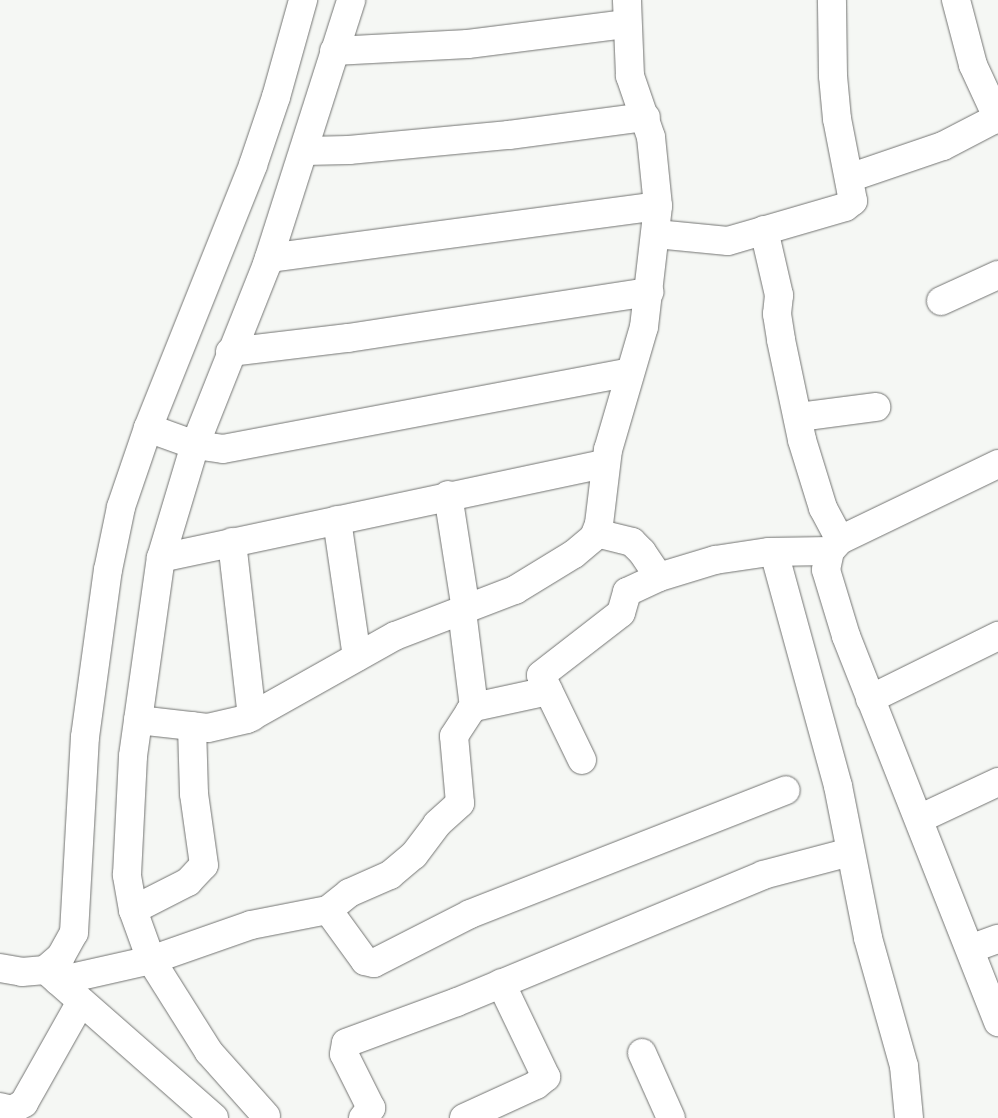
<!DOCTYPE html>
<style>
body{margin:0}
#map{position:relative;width:998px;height:1118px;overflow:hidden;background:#f5f7f4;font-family:"Asap Condensed",sans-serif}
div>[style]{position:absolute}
.roads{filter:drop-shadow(0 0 1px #737472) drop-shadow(0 0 1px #737472)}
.minor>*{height:28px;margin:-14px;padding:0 14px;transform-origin:14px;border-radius:14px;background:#fff}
span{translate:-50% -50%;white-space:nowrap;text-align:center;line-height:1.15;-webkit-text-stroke:4px #fff;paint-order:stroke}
</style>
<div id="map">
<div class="roads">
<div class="minor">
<i style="left:956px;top:0;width:67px;rotate:75.3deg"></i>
<i style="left:973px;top:65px;width:60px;rotate:65.2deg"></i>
<i style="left:334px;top:51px;width:134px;rotate:-3deg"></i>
<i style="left:468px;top:44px;width:160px;rotate:-7.2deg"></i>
<i style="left:305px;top:151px;width:44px;rotate:-1.3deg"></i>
<i style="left:349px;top:150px;width:161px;rotate:-5.4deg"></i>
<i style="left:509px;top:135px;width:138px;rotate:-7.5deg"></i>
<i style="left:849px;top:178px;width:99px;rotate:-18.8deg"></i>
<i style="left:943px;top:146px;width:61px;rotate:-27.4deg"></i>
<i style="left:764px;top:230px;width:67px;rotate:77deg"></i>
<i style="left:779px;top:295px;width:19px;rotate:96deg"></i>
<i style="left:777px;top:314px;width:26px;rotate:81deg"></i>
<i style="left:781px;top:340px;width:102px;rotate:78.1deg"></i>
<i style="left:802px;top:440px;width:71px;rotate:72.8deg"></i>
<i style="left:823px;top:508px;width:36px;rotate:62deg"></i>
<i style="left:656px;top:234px;width:72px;rotate:5.6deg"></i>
<i style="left:728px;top:241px;width:122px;rotate:-16.2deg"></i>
<i style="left:845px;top:207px;width:10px;rotate:-37deg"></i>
<i style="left:853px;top:201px;width:84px;rotate:-101deg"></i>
<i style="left:837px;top:119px;width:43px;rotate:-95.3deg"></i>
<i style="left:833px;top:76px;width:76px;rotate:-90.8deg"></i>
<i style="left:269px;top:258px;width:392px;rotate:-7.6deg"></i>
<i style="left:941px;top:301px;width:63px;rotate:-24.5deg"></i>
<i style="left:230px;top:352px;width:119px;rotate:-6.8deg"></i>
<i style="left:348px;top:338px;width:305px;rotate:-8.7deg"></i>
<i style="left:799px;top:417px;width:78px;rotate:-7.4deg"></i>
<i style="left:148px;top:428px;width:50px;rotate:19.9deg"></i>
<i style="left:195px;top:445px;width:28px;rotate:8deg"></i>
<i style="left:223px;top:449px;width:414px;rotate:-10.7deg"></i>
<i style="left:998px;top:464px;width:175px;rotate:154.3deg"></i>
<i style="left:840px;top:540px;width:15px;rotate:132deg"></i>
<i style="left:830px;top:551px;width:19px;rotate:102deg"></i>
<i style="left:826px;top:570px;width:69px;rotate:73.1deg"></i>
<i style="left:846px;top:636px;width:415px;rotate:68.5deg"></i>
<i style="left:448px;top:495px;width:116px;rotate:81.1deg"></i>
<i style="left:337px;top:520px;width:138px;rotate:81.7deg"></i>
<i style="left:596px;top:533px;width:37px;rotate:14deg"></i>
<i style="left:632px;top:542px;width:14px;rotate:45deg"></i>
<i style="left:642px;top:552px;width:30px;rotate:56deg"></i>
<i style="left:232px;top:542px;width:176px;rotate:83.5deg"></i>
<i style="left:774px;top:552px;width:243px;rotate:74.7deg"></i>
<i style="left:838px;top:786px;width:155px;rotate:78.8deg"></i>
<i style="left:868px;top:938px;width:133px;rotate:74.3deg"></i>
<i style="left:904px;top:1066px;width:52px;rotate:84.5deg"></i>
<i style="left:161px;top:558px;width:454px;rotate:-12deg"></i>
<i style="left:462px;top:611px;width:97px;rotate:82.9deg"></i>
<i style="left:870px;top:699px;width:143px;rotate:-26.2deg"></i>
<i style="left:138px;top:720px;width:70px;rotate:6.5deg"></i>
<i style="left:208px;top:728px;width:40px;rotate:-13deg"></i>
<i style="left:247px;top:719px;width:170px;rotate:-29.3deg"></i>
<i style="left:395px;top:636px;width:129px;rotate:-21deg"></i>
<i style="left:515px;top:590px;width:69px;rotate:-31.4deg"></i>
<i style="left:574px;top:554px;width:26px;rotate:-40deg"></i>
<i style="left:594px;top:537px;width:14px;rotate:-69deg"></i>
<i style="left:599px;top:524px;width:75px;rotate:-83.1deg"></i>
<i style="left:608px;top:450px;width:128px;rotate:-73.7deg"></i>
<i style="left:644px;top:327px;width:122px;rotate:-83.4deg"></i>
<i style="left:658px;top:206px;width:69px;rotate:-95.8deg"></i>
<i style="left:651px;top:137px;width:65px;rotate:-109deg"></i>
<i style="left:630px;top:76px;width:76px;rotate:-92.3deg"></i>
<i style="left:582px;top:760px;width:94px;rotate:-115.8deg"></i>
<i style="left:541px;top:675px;width:101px;rotate:-37.8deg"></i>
<i style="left:621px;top:613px;width:22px;rotate:-74deg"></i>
<i style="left:627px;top:592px;width:35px;rotate:-25deg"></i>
<i style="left:659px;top:577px;width:59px;rotate:-16.9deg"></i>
<i style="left:715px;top:560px;width:55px;rotate:-8.4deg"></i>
<i style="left:769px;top:552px;width:61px;rotate:-0.9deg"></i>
<i style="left:919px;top:819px;width:87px;rotate:-25.1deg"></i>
<i style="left:133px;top:910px;width:62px;rotate:-27deg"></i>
<i style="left:188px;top:882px;width:23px;rotate:-47deg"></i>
<i style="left:204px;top:865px;width:72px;rotate:-98deg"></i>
<i style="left:194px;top:794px;width:68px;rotate:-91.7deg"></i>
<i style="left:328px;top:910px;width:63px;rotate:54deg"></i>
<i style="left:365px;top:961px;width:9px;rotate:13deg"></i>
<i style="left:374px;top:963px;width:108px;rotate:-27deg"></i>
<i style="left:470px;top:914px;width:339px;rotate:-21.4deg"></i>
<i style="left:970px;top:949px;width:30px;rotate:-20deg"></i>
<i style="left:0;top:968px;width:22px;rotate:10deg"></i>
<i style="left:22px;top:972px;width:23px;rotate:-5deg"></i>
<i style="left:45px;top:970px;width:21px;rotate:-41deg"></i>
<i style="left:61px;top:956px;width:26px;rotate:-61deg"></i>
<i style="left:74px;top:933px;width:196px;rotate:-86.8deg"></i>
<i style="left:85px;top:737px;width:169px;rotate:-82.2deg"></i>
<i style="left:108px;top:570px;width:64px;rotate:-78.3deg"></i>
<i style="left:121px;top:507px;width:83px;rotate:-71.1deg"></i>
<i style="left:148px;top:428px;width:283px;rotate:-68.2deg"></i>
<i style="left:253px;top:165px;width:72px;rotate:-71.3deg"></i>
<i style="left:276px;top:97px;width:101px;rotate:-74.4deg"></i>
<i style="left:48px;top:972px;width:221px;rotate:41.3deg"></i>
<i style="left:58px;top:981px;width:95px;rotate:-12.7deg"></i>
<i style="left:151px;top:960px;width:106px;rotate:-19.3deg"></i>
<i style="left:251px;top:925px;width:78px;rotate:-11deg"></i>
<i style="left:328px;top:910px;width:27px;rotate:-39deg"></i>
<i style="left:349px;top:893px;width:45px;rotate:-23.7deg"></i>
<i style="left:390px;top:875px;width:31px;rotate:-40deg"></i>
<i style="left:414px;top:855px;width:39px;rotate:-53deg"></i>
<i style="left:437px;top:824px;width:31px;rotate:-42deg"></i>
<i style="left:460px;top:803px;width:67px;rotate:-95.1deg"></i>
<i style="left:454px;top:736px;width:30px;rotate:-57deg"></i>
<i style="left:470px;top:711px;width:6px;rotate:-45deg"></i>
<i style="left:474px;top:707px;width:76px;rotate:-12.2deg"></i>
<i style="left:642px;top:1053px;width:71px;rotate:66deg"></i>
<i style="left:0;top:1107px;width:12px;rotate:14deg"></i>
<i style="left:12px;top:1110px;width:14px;rotate:-30deg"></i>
<i style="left:24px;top:1103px;width:116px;rotate:-60.6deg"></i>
<i style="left:266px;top:1116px;width:86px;rotate:-131.7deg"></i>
<i style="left:209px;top:1052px;width:109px;rotate:-122.2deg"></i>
<i style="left:151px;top:960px;width:53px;rotate:-109.8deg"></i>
<i style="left:133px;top:910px;width:36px;rotate:-100deg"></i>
<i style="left:127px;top:875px;width:119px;rotate:-87.1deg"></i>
<i style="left:133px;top:756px;width:200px;rotate:-82deg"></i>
<i style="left:161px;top:558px;width:118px;rotate:-73.3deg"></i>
<i style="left:195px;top:445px;width:195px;rotate:-68.3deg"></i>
<i style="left:267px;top:264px;width:277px;rotate:-72.3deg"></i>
<i style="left:363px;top:1118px;width:13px;rotate:-51deg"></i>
<i style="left:371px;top:1108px;width:60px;rotate:-116.6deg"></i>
<i style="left:344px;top:1054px;width:11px;rotate:-80deg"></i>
<i style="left:346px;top:1043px;width:118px;rotate:-20.3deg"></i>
<i style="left:457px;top:1002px;width:331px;rotate:-22.5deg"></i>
<i style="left:763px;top:875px;width:90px;rotate:-14.8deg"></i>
<i style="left:464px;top:1118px;width:79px;rotate:-24.6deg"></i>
<i style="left:536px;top:1085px;width:13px;rotate:-39deg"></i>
<i style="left:546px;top:1077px;width:104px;rotate:-115.6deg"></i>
</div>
</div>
</div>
